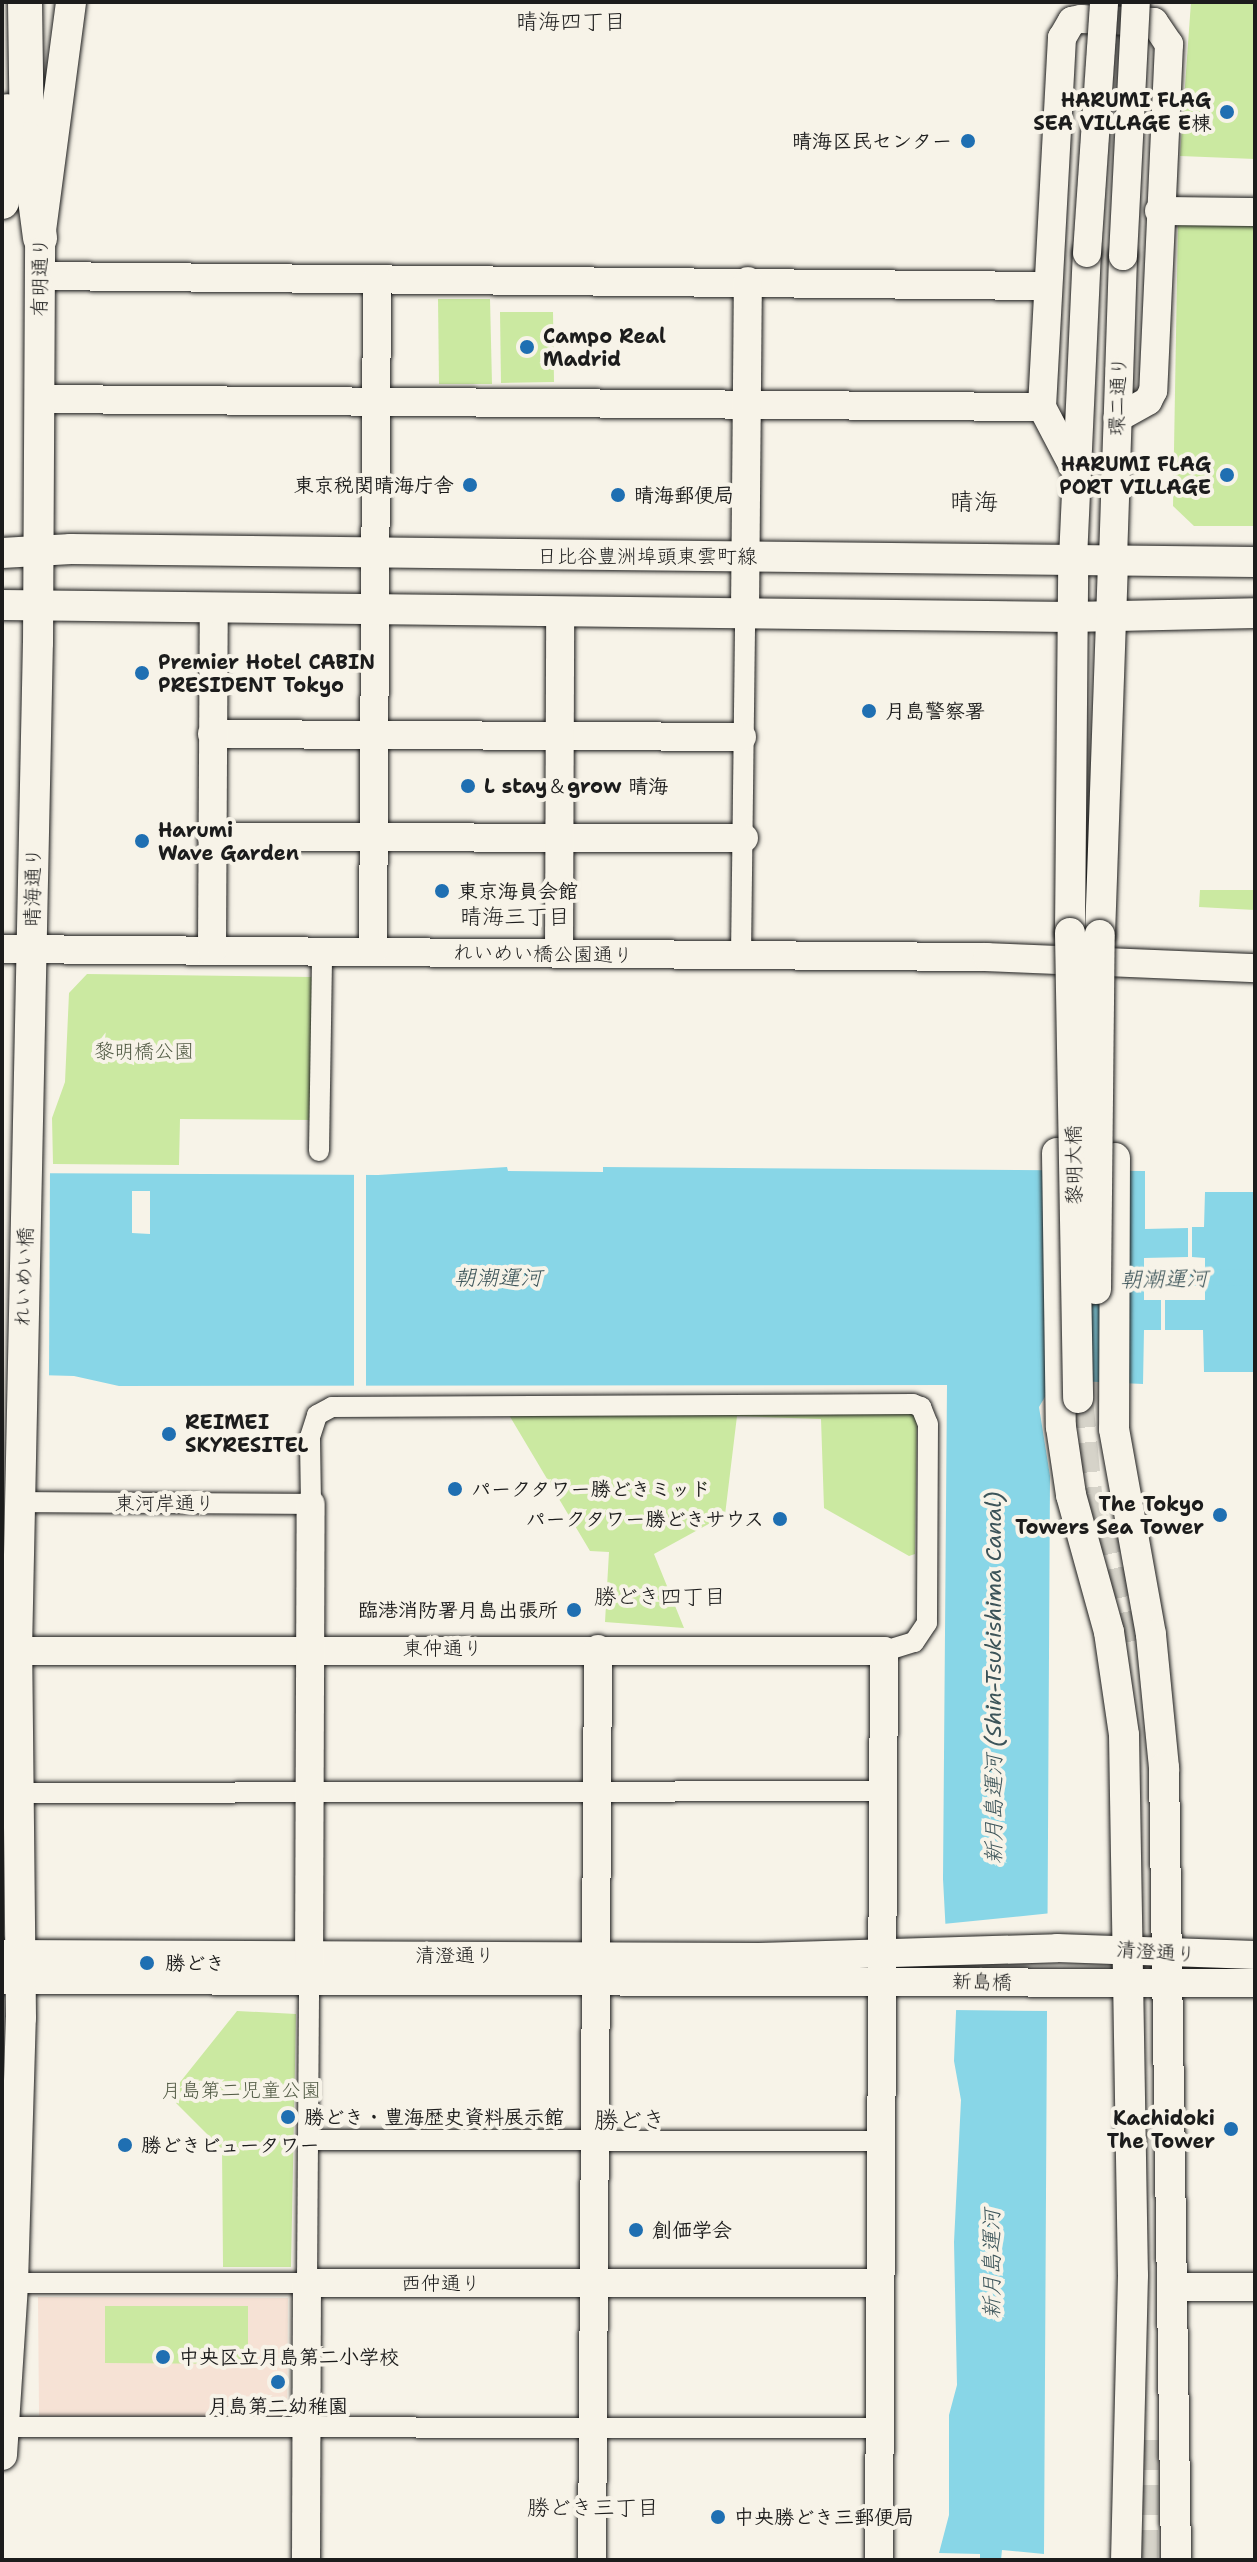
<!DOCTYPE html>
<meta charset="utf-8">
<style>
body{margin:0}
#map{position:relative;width:1257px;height:2562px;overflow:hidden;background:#f7f3e8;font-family:"Shantell Sans","Klee One",sans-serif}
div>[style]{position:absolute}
.built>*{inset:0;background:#f6e2d5}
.green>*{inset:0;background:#cbe9a1}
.water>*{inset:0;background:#88d6e7}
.pier>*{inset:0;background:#f7f3e8}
.canal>*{height:16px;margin:-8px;padding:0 8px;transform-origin:8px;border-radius:8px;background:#88d6e7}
.primary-tunnel>*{height:30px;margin-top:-15px;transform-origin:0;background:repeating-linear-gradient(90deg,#d6d3c9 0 30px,transparent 0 45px)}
.roads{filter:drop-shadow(0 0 2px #1c1c1c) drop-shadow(0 0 2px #1c1c1c)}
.street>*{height:20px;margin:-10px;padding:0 10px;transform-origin:10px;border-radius:10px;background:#f7f3e8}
.secondary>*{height:28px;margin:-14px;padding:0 14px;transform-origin:14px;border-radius:14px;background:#f7f3e8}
.primary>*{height:30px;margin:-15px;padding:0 15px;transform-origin:15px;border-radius:15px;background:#f7f3e8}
.highway>*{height:34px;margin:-17px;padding:0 17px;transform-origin:17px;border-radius:17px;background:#f7f3e8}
.bridges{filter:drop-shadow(0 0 2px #1c1c1c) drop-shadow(0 0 2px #1c1c1c)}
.secondary-bridge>*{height:28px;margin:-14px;padding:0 14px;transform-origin:14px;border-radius:14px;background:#f7f3e8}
.primary-bridge>*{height:30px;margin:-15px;padding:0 15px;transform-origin:15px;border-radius:15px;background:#f7f3e8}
.dots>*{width:22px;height:22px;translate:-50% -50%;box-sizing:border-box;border:4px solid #f7f3e8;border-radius:50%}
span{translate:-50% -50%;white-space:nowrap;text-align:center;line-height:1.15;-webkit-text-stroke:8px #f7f3e8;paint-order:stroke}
.poi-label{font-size:20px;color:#1c1c1c;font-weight:700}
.right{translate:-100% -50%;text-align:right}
.left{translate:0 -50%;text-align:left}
.street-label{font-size:20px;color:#1c1c1c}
.park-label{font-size:20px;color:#515a44}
.neighbourhood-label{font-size:22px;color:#1c1c1c}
.water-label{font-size:22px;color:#3c5459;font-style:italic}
.quarter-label{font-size:24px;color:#1c1c1c}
.frame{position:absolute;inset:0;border:4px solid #1c1c1c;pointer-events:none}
</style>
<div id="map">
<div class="built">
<i style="clip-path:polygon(38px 2297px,288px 2298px,287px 2416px,39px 2416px)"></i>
</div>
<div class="green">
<i style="clip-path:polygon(1191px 2px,1255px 2px,1255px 159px,1180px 156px)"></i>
<i style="clip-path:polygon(1178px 221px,1255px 225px,1255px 526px,1194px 526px,1173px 506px)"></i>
<i style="clip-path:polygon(438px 299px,490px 299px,492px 384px,439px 384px)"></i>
<i style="clip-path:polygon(500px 312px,553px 312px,554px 382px,501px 383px)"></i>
<i style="clip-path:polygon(1200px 890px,1255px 890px,1255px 910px,1199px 907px)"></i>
<i style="clip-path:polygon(87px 974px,312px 977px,312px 1120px,180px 1119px,179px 1165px,53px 1164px,52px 1118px,65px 1082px,69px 993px)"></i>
<i style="clip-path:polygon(506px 1410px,917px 1410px,915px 1554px,909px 1556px,824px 1508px,821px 1419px,737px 1416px,725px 1515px,654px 1554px,684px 1628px,605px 1622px,609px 1552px,590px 1551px)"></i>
<i style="clip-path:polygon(237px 2011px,296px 2014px,291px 2267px,223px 2267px,222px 2149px,169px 2096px)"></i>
<i style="clip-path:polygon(105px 2306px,248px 2306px,248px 2364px,105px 2363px)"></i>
</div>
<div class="water">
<i style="clip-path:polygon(507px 1167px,508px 1171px,603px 1172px,603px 1167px,1145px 1171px,1145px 1229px,1188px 1228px,1188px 1257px,1144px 1258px,1144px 1300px,1161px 1300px,1161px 1330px,1144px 1330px,1143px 1384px,1055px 1380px,1039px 1407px,1050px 1476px,1044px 2554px,1002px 2550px,1001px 2560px,980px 2560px,980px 2554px,939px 2553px,949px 2515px,949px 2415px,957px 2385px,954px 2242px,961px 2100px,954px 2061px,957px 1988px,947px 1954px,943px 1879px,947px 1385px,119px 1386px,74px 1376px,2px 1374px,2px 1173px,378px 1175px)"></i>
<i style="clip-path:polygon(1205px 1192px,1255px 1192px,1255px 1372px,1204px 1372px,1203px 1330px,1165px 1330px,1165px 1300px,1205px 1300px,1205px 1258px,1192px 1257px,1192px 1227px,1204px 1227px)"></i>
</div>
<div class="pier">
<i style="clip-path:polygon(2px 1169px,50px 1169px,49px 1379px,2px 1378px)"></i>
<i style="clip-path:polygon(354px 1171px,366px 1171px,366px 1389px,354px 1389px)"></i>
<i style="clip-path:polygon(132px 1191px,150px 1191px,150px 1234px,132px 1233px)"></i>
<i style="clip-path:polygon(1052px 1913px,1052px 2011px,952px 2010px,943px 1924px)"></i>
</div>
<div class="canal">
<i style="left:1125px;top:1279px;width:130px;rotate:-0.9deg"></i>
</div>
<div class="primary-tunnel">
<i style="left:1078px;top:1398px;width:96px;rotate:84.6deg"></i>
<i style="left:1087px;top:1494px;width:61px;rotate:76.7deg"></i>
<i style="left:1111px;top:1523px;width:124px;rotate:77.4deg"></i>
<i style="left:1143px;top:2560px;width:134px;rotate:-89.6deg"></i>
</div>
<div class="roads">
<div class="street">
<i style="left:741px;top:956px;width:343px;rotate:-89.3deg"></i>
<i style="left:319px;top:1151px;width:200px;rotate:-89.1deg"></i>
<i style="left:19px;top:1502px;width:292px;rotate:0.4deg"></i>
<i style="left:311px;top:1504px;width:67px;rotate:-90.9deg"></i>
<i style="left:310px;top:1437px;width:23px;rotate:-72deg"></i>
<i style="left:317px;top:1415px;width:17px;rotate:-28deg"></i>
<i style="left:332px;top:1407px;width:581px;rotate:-0.3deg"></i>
<i style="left:913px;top:1404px;width:9px;rotate:21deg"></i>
<i style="left:921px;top:1407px;width:18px;rotate:68deg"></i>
<i style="left:928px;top:1424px;width:199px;rotate:90.3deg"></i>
<i style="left:927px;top:1623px;width:23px;rotate:124deg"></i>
<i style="left:914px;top:1642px;width:31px;rotate:163deg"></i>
<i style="left:17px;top:1793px;width:867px;rotate:-0.13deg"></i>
<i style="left:307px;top:2140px;width:574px;rotate:0.1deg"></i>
<i style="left:3px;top:2283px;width:304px"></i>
<i style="left:307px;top:2283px;width:305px;rotate:-89.6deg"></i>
<i style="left:4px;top:2427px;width:875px;rotate:0.07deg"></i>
</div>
<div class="secondary">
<i style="left:1159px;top:211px;width:96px;rotate:0.6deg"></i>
<i style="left:40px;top:276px;width:1008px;rotate:0.57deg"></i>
<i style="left:39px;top:399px;width:1003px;rotate:0.46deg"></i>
<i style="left:1074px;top:468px;width:69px;rotate:-117.7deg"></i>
<i style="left:1042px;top:407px;width:370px;rotate:-86.9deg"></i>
<i style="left:1062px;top:38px;width:20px;rotate:-60deg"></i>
<i style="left:1072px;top:21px;width:9px;rotate:-13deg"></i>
<i style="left:1081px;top:19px;width:73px;rotate:2.4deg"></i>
<i style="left:1154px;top:22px;width:27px;rotate:56deg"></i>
<i style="left:1169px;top:44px;width:347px;rotate:92.6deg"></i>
<i style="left:1153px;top:391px;width:11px;rotate:117deg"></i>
<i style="left:1148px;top:401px;width:35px;rotate:151deg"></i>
<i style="left:1073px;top:559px;width:306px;rotate:-87.4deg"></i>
<i style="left:1113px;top:559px;width:303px;rotate:-88.1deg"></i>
<i style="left:745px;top:613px;width:332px;rotate:-89.5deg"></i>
<i style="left:212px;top:734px;width:530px;rotate:0.32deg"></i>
<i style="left:212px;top:837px;width:532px;rotate:0.11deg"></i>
<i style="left:2px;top:949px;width:985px;rotate:0.47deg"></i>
<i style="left:987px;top:957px;width:268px;rotate:2.4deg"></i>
<i style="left:212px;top:951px;width:344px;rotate:-89.7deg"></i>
<i style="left:373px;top:952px;width:673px;rotate:-89.66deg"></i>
<i style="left:559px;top:954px;width:343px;rotate:-89.8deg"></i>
<i style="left:2px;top:1651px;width:882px"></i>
<i style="left:884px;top:1651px;width:909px;rotate:90.32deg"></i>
<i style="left:2px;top:1954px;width:757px;rotate:0.23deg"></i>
<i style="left:759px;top:1957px;width:298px;rotate:-1.7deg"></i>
<i style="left:1057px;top:1948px;width:198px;rotate:2deg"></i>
<i style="left:309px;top:1973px;width:469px;rotate:-89.8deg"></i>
<i style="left:2px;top:1980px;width:1253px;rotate:0.14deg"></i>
<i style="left:1179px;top:2287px;width:76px"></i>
<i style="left:306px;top:2560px;width:277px;rotate:-89.8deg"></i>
<i style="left:307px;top:2283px;width:573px"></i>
<i style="left:592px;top:2560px;width:911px;rotate:-89.62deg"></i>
</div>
<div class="primary">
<i style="left:2px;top:553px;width:69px;rotate:-3.3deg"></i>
<i style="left:71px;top:549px;width:1184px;rotate:0.63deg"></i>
<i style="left:2px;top:605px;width:1068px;rotate:0.64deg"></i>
<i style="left:1070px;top:617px;width:185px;rotate:-1.2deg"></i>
<i style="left:1070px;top:933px;width:374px;rotate:-89.5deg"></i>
<i style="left:1100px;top:935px;width:376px;rotate:-88deg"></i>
<i style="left:1057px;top:1153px;width:274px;rotate:89.2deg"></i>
<i style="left:1061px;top:1427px;width:69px;rotate:81.6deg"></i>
<i style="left:1071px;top:1495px;width:142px;rotate:74.5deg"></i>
<i style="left:1109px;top:1632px;width:104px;rotate:81.7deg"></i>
<i style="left:1124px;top:1735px;width:540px;rotate:89.05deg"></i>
<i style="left:1133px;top:2275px;width:285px;rotate:91.4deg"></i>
<i style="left:1115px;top:1158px;width:271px;rotate:90.2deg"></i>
<i style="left:1114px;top:1429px;width:209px;rotate:79.8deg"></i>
<i style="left:1151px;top:1635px;width:134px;rotate:84.4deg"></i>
<i style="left:1164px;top:1768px;width:792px;rotate:89.13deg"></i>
<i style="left:2px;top:2455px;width:172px;rotate:-86.3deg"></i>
<i style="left:13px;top:2283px;width:265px;rotate:-88.3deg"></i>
<i style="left:21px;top:2018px;width:367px;rotate:-90.6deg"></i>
<i style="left:17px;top:1651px;width:1008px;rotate:-88.81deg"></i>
<i style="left:38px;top:643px;width:405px;rotate:-89.7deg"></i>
<i style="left:40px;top:238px;width:238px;rotate:-82.5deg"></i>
</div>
<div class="highway">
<i style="left:25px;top:2px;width:137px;rotate:89.2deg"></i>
<i style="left:27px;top:139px;width:100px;rotate:82.5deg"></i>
<i style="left:2px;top:202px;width:91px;rotate:-86.9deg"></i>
</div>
</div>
<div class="bridges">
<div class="secondary-bridge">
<i style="left:1087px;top:253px;width:252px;rotate:-86.1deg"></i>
<i style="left:1123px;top:256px;width:254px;rotate:-87.1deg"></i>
</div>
<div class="primary-bridge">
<i style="left:1070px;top:933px;width:465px;rotate:89deg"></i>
<i style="left:1096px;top:1289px;width:354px;rotate:-89.4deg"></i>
</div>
</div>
<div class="dots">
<i style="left:1227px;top:112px;background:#1f6fb2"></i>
<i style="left:968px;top:141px;background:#1f6fb2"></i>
<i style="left:527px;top:347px;background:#1f6fb2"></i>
<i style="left:1227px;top:475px;background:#1f6fb2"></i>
<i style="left:470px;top:485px;background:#1f6fb2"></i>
<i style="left:618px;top:495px;background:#1f6fb2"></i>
<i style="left:142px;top:673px;background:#1f6fb2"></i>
<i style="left:869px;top:711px;background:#1f6fb2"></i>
<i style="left:468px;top:786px;background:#1f6fb2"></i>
<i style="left:142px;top:841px;background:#1f6fb2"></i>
<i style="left:442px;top:891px;background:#1f6fb2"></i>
<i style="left:169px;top:1434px;background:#1f6fb2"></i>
<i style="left:455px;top:1489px;background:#1f6fb2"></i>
<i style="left:1220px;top:1515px;background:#1f6fb2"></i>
<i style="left:780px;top:1519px;background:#1f6fb2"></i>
<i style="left:574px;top:1610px;background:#1f6fb2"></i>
<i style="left:147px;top:1963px;background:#1f6fb2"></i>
<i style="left:288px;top:2117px;background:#1f6fb2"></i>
<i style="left:1231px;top:2129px;background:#1f6fb2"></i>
<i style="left:125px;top:2145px;background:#1f6fb2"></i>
<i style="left:636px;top:2230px;background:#1f6fb2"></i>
<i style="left:163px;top:2357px;background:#1f6fb2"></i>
<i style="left:278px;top:2382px;background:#1f6fb2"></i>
<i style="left:718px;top:2517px;background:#1f6fb2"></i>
</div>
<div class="poi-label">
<span class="right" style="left:1211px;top:112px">HARUMI FLAG<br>SEA VILLAGE E棟</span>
<span class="right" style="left:952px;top:141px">晴海区民センター</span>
<span class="left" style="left:543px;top:348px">Campo Real<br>Madrid</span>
<span class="right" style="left:1211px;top:476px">HARUMI FLAG<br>PORT VILLAGE</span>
<span class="right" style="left:454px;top:485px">東京税関晴海庁舎</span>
<span class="left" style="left:634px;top:495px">晴海郵便局</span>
<span class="left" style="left:158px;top:674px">Premier Hotel CABIN<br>PRESIDENT Tokyo</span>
<span class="left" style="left:885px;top:711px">月島警察署</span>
<span class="left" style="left:484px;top:786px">L stay＆grow 晴海</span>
<span class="left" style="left:158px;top:842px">Harumi<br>Wave Garden</span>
<span class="left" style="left:458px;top:891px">東京海員会館</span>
<span class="left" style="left:185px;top:1434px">REIMEI<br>SKYRESITEL</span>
<span class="left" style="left:471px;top:1489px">パークタワー勝どきミッド</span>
<span class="right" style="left:1204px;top:1516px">The Tokyo<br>Towers Sea Tower</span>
<span class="right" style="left:764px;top:1519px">パークタワー勝どきサウス</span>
<span class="right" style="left:558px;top:1610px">臨港消防署月島出張所</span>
<span class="left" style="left:165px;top:1963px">勝どき</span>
<span class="left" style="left:304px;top:2117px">勝どき・豊海歴史資料展示館</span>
<span class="right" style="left:1215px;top:2130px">Kachidoki<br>The Tower</span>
<span class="left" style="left:141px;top:2145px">勝どきビュータワー</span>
<span class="left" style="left:652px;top:2230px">創価学会</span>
<span class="left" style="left:179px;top:2357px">中央区立月島第二小学校</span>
<span style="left:278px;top:2406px">月島第二幼稚園</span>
<span class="left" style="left:734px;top:2517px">中央勝どき三郵便局</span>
</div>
<div class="street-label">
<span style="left:40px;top:277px;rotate:-89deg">有明通り</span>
<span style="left:1118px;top:396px;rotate:-88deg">環二通り</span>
<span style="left:647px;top:556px">日比谷豊洲埠頭東雲町線</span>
<span style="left:33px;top:887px;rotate:-89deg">晴海通り</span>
<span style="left:543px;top:954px;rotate:1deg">れいめい橋公園通り</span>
<span style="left:1074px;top:1165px;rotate:-91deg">黎明大橋</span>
<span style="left:24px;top:1277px;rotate:-88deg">れいめい橋</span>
<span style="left:165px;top:1503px">東河岸通り</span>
<span style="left:443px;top:1648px">東仲通り</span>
<span style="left:1156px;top:1952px;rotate:4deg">清澄通り</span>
<span style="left:455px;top:1955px">清澄通り</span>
<span style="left:982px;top:1982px;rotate:1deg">新島橋</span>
<span style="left:441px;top:2283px">西仲通り</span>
</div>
<div class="park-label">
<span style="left:144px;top:1051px">黎明橋公園</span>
<span style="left:241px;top:2090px">月島第二児童公園</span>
</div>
<div class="neighbourhood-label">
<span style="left:571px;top:22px">晴海四丁目</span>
<span style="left:515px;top:917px">晴海三丁目</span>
<span style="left:660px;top:1597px">勝どき四丁目</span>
<span style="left:593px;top:2508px">勝どき三丁目</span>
</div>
<div class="water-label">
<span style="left:498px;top:1278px">朝潮運河</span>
<span style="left:1164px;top:1279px;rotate:-1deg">朝潮運河</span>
<span style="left:994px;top:1678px;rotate:-90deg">新月島運河 (Shin-Tsukishima Canal)</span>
<span style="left:992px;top:2264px;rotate:-90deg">新月島運河</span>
</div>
<div class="quarter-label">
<span style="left:974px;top:503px">晴海</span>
<span style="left:630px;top:2121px">勝どき</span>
</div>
<div class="frame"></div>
</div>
